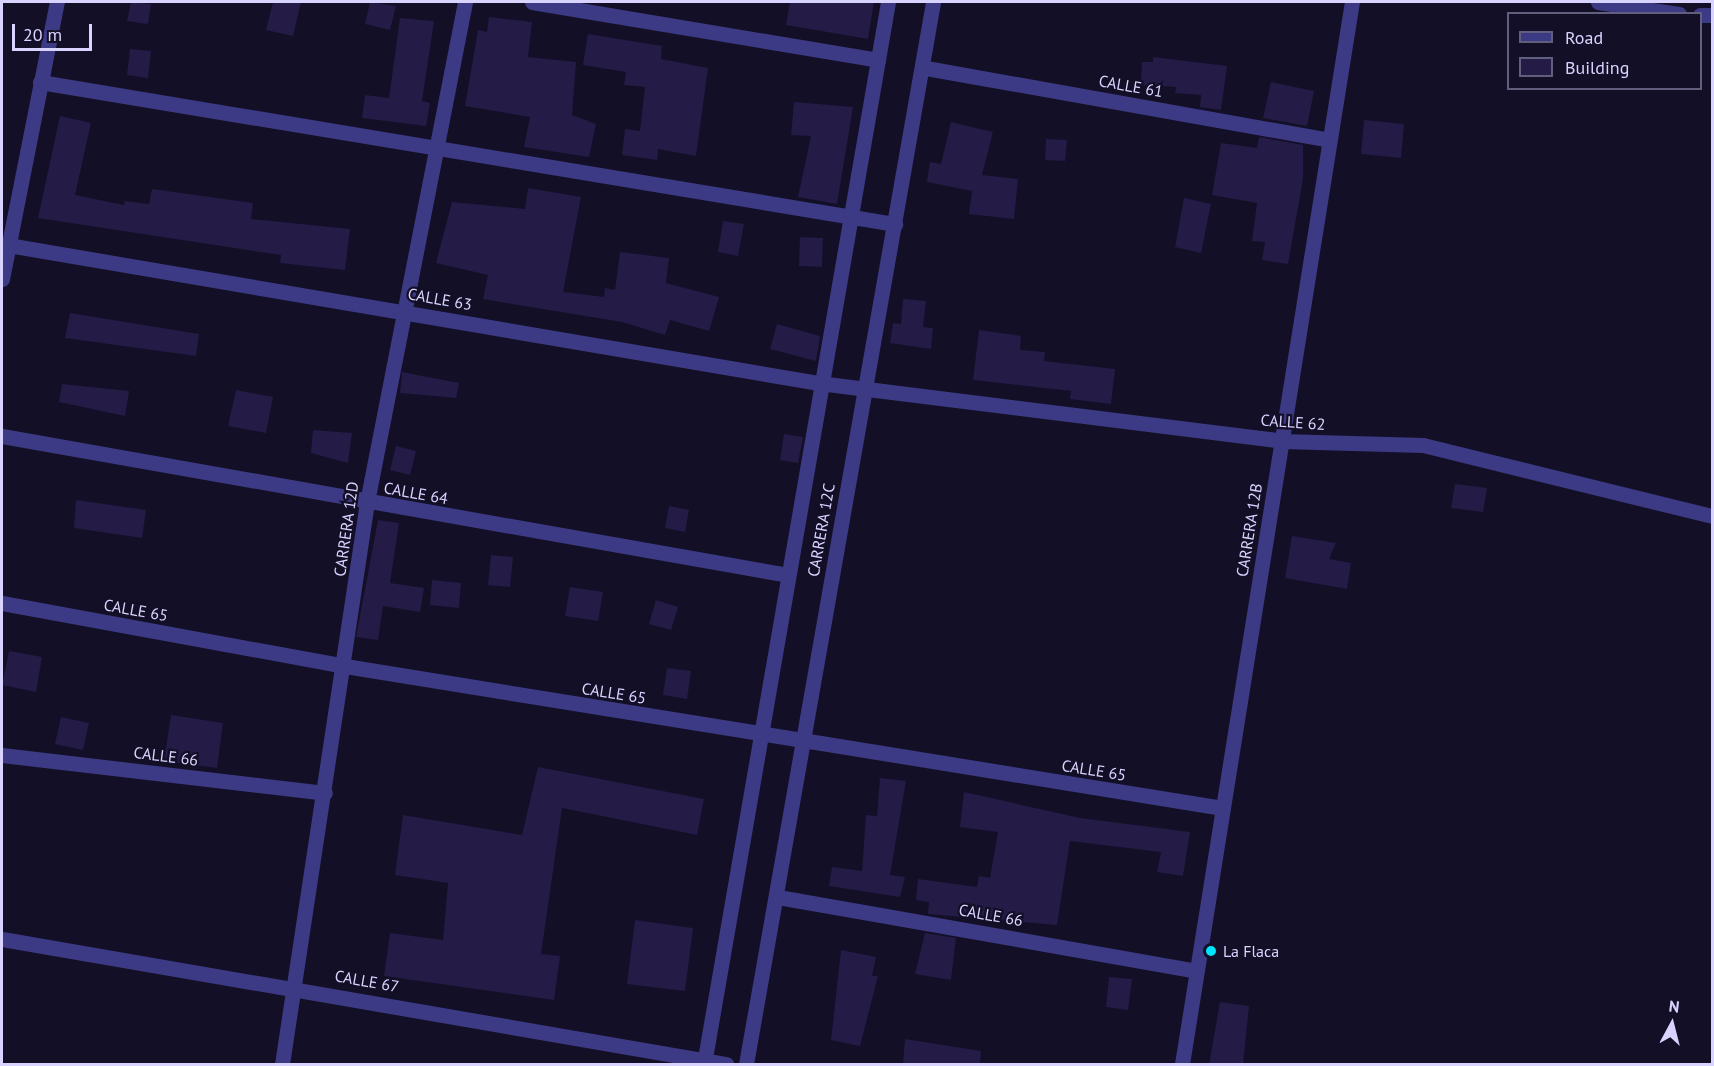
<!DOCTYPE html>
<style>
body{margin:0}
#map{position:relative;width:1714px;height:1066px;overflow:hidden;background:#130f26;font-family:"PT Sans",sans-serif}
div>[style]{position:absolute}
.building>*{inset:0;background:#241b47}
.street>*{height:15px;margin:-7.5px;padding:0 7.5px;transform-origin:7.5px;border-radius:7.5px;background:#3d3a85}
.dots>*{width:16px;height:16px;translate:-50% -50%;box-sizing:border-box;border:3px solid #130f26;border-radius:50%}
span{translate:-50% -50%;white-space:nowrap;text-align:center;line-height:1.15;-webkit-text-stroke:4.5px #130f26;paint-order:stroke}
.street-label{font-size:16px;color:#d9d4ff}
.poi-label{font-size:16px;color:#d9d4ff}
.left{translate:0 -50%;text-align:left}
.frame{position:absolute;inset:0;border:3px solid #d9d4ff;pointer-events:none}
.legend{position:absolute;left:1507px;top:12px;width:195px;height:78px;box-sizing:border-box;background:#130f26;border:2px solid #625e7d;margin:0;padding:8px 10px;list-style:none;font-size:18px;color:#d9d4ff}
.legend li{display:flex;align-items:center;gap:12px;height:30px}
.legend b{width:30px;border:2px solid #625e7d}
.north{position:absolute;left:1642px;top:994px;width:60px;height:60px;-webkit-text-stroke:4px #130f26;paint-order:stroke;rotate:7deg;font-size:16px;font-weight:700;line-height:24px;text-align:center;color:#d9d4ff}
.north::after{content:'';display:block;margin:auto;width:21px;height:27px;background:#d9d4ff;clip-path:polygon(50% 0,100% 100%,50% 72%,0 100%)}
.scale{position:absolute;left:12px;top:24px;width:80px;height:27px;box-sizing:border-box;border:3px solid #d9d4ff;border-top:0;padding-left:8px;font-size:18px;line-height:21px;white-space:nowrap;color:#d9d4ff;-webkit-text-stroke:4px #130f26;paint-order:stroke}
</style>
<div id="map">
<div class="building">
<i style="clip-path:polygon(131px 2px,151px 4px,148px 24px,127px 21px)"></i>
<i style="clip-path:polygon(273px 2px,301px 2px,293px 36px,266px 30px)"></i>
<i style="clip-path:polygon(370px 2px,396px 6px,390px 30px,365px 24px)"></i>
<i style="clip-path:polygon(790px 2px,874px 2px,868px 39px,786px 25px)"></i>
<i style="clip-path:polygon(489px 17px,532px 22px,528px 57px,576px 62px,572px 115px,596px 124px,589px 157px,524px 147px,530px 117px,465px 106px,478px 30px,487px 32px)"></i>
<i style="clip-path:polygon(400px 18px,434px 21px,422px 101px,430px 103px,426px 126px,362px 118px,365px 95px,389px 98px)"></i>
<i style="clip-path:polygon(588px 34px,662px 46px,661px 59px,708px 68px,696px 156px,658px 149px,657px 160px,622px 155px,625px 129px,640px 131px,645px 87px,624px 85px,626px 72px,583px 65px)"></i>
<i style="clip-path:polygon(130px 49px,151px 51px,148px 78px,127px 75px)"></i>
<i style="clip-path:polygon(1153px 57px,1227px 66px,1221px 110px,1200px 107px,1201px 95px,1175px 93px,1176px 87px,1141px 85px,1142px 62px,1153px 62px)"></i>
<i style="clip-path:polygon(1271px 82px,1314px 91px,1307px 126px,1263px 118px)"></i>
<i style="clip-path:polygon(794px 102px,853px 107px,837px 204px,798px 197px,811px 136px,791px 135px)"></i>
<i style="clip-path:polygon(60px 116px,91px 123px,75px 195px,124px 205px,125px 201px,149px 204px,152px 189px,253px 203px,251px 219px,350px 229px,345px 270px,280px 263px,281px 255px,38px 218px)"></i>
<i style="clip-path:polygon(1364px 120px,1404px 124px,1401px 158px,1361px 154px)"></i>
<i style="clip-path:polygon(951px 122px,993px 132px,982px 175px,1018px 179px,1014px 219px,969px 214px,972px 191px,927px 182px,930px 162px,941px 164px)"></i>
<i style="clip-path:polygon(1259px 137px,1303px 145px,1303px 179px,1288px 264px,1262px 260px,1265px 242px,1252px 241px,1257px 203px,1212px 195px,1221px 143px,1257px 148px)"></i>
<i style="clip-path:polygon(1046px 139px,1067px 140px,1065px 161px,1045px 160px)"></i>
<i style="clip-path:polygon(528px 188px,581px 197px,563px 292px,604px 297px,605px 288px,615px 290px,620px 252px,669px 258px,666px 283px,719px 297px,709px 331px,670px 320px,665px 335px,622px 322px,483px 299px,488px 275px,436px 263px,452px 202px,525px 209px)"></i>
<i style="clip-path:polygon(1184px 198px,1211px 204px,1201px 253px,1175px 247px)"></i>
<i style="clip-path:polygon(723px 221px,744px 224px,738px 256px,718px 252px)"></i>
<i style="clip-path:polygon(800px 237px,823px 238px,822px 267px,799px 266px)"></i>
<i style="clip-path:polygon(903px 299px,926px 301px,923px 327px,933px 328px,931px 349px,890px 343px,893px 323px,901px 324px)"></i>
<i style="clip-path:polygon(70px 313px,199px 334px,196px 356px,65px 338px)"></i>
<i style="clip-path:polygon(777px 324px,820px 336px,816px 361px,770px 349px)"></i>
<i style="clip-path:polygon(979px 330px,1021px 336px,1020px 350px,1045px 352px,1044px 361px,1115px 369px,1111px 404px,1070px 399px,1071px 391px,973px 380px)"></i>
<i style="clip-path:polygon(402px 372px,459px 383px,456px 398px,400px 393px)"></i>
<i style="clip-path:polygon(62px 384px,129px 391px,125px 416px,59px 402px)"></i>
<i style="clip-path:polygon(236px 390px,273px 397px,266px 433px,228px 426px)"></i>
<i style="clip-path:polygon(313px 430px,352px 433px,348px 463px,311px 453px)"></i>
<i style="clip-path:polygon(784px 434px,803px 437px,798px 463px,780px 460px)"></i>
<i style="clip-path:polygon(396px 446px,416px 451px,410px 475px,390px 470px)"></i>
<i style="clip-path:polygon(1455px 484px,1487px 488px,1483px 512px,1451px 508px)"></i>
<i style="clip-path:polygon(76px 500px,146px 510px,142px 538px,74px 528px)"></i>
<i style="clip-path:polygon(669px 506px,689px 510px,685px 532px,665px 528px)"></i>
<i style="clip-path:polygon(378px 520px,399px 523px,390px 583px,424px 588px,420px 612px,383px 606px,378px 640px,356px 637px)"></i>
<i style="clip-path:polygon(1292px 536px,1336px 543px,1329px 559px,1351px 563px,1347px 589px,1285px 578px)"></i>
<i style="clip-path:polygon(491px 555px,513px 557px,510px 587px,488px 585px)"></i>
<i style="clip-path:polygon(432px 580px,461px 583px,459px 608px,430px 605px)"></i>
<i style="clip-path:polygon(570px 587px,603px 592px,598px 621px,565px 616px)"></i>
<i style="clip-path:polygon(656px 600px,678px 607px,671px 630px,649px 624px)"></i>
<i style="clip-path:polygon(9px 651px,42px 657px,36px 692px,2px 685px)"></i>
<i style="clip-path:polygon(667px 668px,691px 671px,687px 699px,663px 695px)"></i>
<i style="clip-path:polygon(171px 715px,223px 723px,217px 768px,164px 761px)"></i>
<i style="clip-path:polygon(61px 717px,89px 723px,83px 750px,55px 744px)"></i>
<i style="clip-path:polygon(538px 767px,704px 799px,697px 835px,562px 808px,541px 954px,560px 956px,554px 1000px,384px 976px,390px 933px,443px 940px,448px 883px,395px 875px,403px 815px,522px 835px)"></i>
<i style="clip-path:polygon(880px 778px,906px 781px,890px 875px,905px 877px,900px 897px,829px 886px,832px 867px,862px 871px,866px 815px,877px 816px)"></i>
<i style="clip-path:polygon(964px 792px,1080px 818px,1190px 832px,1183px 876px,1157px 872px,1161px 852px,1070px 841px,1057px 925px,928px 914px,929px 902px,916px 900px,918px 879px,977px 887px,979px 876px,990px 878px,998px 832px,960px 827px)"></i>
<i style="clip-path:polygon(635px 920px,693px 928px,685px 991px,627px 984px)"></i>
<i style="clip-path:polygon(925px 933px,956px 938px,951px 980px,915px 974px)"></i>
<i style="clip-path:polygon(841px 950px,876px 957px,872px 976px,878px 976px,860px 1046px,831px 1040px)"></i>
<i style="clip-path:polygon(1109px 977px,1132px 979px,1128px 1010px,1106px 1007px)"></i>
<i style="clip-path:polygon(1220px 1002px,1249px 1006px,1243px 1065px,1209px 1065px)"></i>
<i style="clip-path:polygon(905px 1039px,981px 1051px,980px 1065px,903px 1065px)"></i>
</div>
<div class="street">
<i style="left:532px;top:2px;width:351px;rotate:9.5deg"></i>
<i style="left:1598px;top:2px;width:82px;rotate:8.4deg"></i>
<i style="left:1700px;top:15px;width:12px"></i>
<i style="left:926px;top:68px;width:410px;rotate:10.1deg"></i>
<i style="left:40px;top:82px;width:867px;rotate:9.43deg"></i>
<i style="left:2px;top:244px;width:829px;rotate:9.66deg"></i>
<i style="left:819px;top:383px;width:467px;rotate:7.1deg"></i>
<i style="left:1282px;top:441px;width:141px;rotate:1.6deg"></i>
<i style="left:1423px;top:445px;width:298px;rotate:13.8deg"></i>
<i style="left:2px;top:279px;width:282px;rotate:-78.8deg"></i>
<i style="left:2px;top:436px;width:798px;rotate:10.03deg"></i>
<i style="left:2px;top:603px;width:349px;rotate:10.4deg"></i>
<i style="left:345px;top:666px;width:889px;rotate:9.19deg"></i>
<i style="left:2px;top:755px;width:325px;rotate:6.7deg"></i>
<i style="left:778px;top:897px;width:425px;rotate:10deg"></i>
<i style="left:2px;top:939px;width:735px;rotate:9.8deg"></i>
<i style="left:282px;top:1064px;width:568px;rotate:-81.4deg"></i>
<i style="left:367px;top:502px;width:510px;rotate:-78.91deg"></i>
<i style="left:704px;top:1064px;width:1078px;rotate:-80.17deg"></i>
<i style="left:746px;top:1064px;width:1078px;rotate:-80.01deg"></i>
<i style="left:1182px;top:1064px;width:1076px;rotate:-80.91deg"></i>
</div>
<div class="dots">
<i style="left:1211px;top:951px;background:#00e5ff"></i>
</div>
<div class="street-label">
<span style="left:1131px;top:86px;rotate:10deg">CALLE 61</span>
<span style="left:440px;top:299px;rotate:10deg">CALLE 63</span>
<span style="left:1293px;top:422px;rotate:4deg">CALLE 62</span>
<span style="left:416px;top:493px;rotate:10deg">CALLE 64</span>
<span style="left:346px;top:529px;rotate:-82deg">CARRERA 12D</span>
<span style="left:821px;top:530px;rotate:-80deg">CARRERA 12C</span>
<span style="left:1249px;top:530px;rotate:-81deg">CARRERA 12B</span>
<span style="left:136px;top:610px;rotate:10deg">CALLE 65</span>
<span style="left:614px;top:693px;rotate:9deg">CALLE 65</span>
<span style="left:166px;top:756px;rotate:7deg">CALLE 66</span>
<span style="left:1094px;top:770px;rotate:9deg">CALLE 65</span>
<span style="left:991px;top:915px;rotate:10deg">CALLE 66</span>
<span style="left:367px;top:981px;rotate:10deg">CALLE 67</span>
</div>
<div class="poi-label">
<span class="left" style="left:1223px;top:951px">La Flaca</span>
</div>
<div class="frame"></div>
<ul class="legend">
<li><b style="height:8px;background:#3d3a85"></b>Road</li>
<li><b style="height:16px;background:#241b47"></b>Building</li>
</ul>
<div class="north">N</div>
<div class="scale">20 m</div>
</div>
